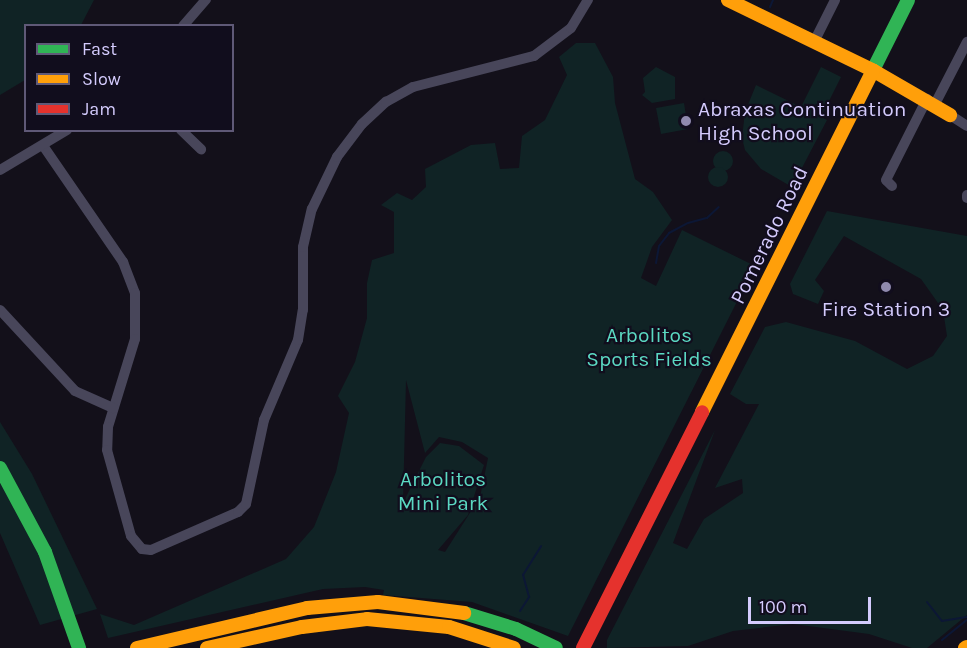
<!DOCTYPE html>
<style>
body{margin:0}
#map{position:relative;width:967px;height:648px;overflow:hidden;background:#13101a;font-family:Karla,sans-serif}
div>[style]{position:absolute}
.green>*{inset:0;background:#102325}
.round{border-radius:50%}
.stream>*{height:2px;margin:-1px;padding:0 1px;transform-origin:1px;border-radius:1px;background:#0c1735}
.street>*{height:10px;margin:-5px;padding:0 5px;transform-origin:5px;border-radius:5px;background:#48465a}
.fast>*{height:14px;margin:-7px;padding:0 7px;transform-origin:7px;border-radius:7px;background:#30b455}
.slow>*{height:14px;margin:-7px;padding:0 7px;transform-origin:7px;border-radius:7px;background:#ff9f0a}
.jam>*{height:14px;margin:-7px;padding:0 7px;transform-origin:7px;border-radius:7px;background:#e5322d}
.dots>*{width:16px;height:16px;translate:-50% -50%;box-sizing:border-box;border:3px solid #110d1d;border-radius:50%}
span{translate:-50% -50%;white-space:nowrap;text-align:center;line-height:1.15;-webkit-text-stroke:4.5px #110d1d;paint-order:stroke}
.poi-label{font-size:21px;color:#d4cbfd}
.left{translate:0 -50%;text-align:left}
.street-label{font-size:21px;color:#d4cbfd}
.park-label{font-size:21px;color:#5bd8c2}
.legend{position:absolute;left:24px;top:24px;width:210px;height:108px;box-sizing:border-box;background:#110d1d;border:2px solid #5f5977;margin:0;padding:8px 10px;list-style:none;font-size:18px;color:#d4cbfd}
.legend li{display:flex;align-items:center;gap:12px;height:30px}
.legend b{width:30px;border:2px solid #5f5977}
.scale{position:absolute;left:748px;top:597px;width:123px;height:27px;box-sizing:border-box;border:3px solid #d4cbfd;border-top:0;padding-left:8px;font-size:18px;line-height:21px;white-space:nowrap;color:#d4cbfd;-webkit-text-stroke:4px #110d1d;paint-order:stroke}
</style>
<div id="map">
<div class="green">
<i style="clip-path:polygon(0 0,94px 0,81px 25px,26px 26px,25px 80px,0 95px)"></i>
<i style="clip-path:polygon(evenodd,576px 43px,595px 43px,613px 77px,615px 103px,635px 179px,653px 192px,672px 220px,652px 247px,641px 278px,656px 286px,682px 230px,755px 266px,568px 636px,472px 602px,383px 595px,384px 590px,365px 587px,323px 589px,108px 638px,100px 614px,134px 625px,286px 559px,314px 527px,336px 472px,349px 413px,338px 396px,355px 362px,367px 318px,367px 283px,372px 260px,394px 253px,394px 212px,381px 205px,397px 193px,412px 200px,426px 187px,425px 169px,471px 145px,495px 143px,500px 169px,519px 168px,522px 136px,545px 120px,567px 75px,559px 57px,576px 43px,406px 380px,425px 453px,439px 437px,462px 442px,488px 458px,480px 497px,445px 552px,438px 550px,468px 515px,484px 465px,459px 446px,440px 443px,426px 457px,403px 503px,406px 380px)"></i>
<i style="clip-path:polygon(656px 67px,675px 77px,675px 99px,652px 103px,642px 95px,645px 92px,643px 78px)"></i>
<i style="clip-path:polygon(821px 67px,841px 77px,821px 117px,827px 120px,792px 187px,761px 169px,745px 150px,742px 138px,745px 112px,756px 85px,801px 107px)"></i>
<i style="clip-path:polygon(684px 103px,688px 129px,661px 134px,656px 108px)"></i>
<i class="round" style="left:713px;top:151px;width:20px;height:20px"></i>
<i class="round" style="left:708px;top:167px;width:20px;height:20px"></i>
<i style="clip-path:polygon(827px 211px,967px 236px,967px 615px,927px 648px,912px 648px,869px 634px,793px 624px,733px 631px,688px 646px,607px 648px,607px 640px,715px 430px,673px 543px,687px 549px,704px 519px,743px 493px,742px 479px,715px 488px,759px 404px,746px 404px,730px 394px,765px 327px,786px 322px,855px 341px,907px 369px,933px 356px,947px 336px,943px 310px,921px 279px,844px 236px,815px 280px,824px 291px,818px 304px,793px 294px,790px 284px)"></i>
<i style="clip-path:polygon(0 422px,32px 474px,97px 609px,40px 625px,0 533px)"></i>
</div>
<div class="stream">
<i style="left:770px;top:7px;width:8px;rotate:-67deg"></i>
<i style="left:656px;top:263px;width:17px;rotate:-80deg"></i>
<i style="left:659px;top:246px;width:16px;rotate:-52deg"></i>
<i style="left:669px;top:233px;width:21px;rotate:-28deg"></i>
<i style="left:688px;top:223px;width:20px;rotate:-15deg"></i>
<i style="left:707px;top:218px;width:16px;rotate:-43deg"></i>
<i style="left:927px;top:602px;width:24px;rotate:52deg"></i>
<i style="left:942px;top:621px;width:25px;rotate:-9deg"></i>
<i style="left:520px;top:611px;width:17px;rotate:-57deg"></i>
<i style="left:529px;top:597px;width:23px;rotate:-105deg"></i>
<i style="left:523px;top:575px;width:34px;rotate:-58deg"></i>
<i style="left:942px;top:640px;width:32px;rotate:-39deg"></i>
</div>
<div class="street">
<i style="left:183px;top:26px;width:35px;rotate:-49deg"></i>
<i style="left:814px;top:42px;width:47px;rotate:-63.4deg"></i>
<i style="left:935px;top:104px;width:70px;rotate:-62.7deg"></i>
<i style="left:950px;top:115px;width:20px;rotate:33deg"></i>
<i style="left:181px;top:130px;width:28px;rotate:44deg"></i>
<i style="left:44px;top:147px;width:140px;rotate:55.5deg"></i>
<i style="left:123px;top:262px;width:33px;rotate:69deg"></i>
<i style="left:135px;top:293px;width:46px;rotate:90deg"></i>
<i style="left:135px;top:339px;width:92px;rotate:107.1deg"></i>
<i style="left:108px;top:427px;width:23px;rotate:92deg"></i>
<i style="left:107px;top:450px;width:89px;rotate:74.4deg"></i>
<i style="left:131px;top:536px;width:17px;rotate:50deg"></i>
<i style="left:142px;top:549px;width:9px;rotate:6deg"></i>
<i style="left:151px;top:550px;width:95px;rotate:-23.6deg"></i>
<i style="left:238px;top:512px;width:11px;rotate:-45deg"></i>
<i style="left:246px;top:504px;width:86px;rotate:-77.9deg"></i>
<i style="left:264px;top:420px;width:87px;rotate:-67deg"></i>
<i style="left:298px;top:340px;width:30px;rotate:-81deg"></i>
<i style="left:303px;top:310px;width:63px;rotate:-90deg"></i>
<i style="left:303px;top:247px;width:39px;rotate:-77deg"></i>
<i style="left:312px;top:209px;width:58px;rotate:-64.3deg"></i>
<i style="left:337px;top:157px;width:41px;rotate:-52.9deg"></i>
<i style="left:362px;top:124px;width:33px;rotate:-43deg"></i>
<i style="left:386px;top:102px;width:31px;rotate:-29deg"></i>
<i style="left:413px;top:87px;width:125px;rotate:-14.4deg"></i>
<i style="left:534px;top:56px;width:46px;rotate:-37.1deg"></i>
<i style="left:571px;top:28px;width:33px;rotate:-59deg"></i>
<i style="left:0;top:170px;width:78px;rotate:-30.8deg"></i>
<i style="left:892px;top:186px;width:8px;rotate:-135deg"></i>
<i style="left:886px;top:180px;width:91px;rotate:-63.2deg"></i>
<i style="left:967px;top:195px;width:3px;rotate:90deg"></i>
<i style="left:0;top:310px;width:110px;rotate:47.2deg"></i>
<i style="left:75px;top:391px;width:42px;rotate:24.1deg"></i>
</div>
<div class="fast">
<i style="left:873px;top:70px;width:78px;rotate:-63.4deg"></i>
<i style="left:0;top:468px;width:95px;rotate:61.8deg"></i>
<i style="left:45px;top:552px;width:102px;rotate:70.5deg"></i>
<i style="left:464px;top:613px;width:54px;rotate:17.1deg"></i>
<i style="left:516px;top:629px;width:44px;rotate:25.4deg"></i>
</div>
<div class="slow">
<i style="left:728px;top:0;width:162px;rotate:25.9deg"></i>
<i style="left:874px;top:71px;width:88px;rotate:30.1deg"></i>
<i style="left:702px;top:412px;width:382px;rotate:-63.4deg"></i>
<i style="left:137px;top:648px;width:175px;rotate:-13.2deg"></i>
<i style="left:307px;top:608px;width:71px;rotate:-4.8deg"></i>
<i style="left:378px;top:602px;width:87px;rotate:7.3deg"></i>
<i style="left:207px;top:648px;width:97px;rotate:-12.5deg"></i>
<i style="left:302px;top:627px;width:65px;rotate:-7deg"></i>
<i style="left:367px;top:619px;width:82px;rotate:5.6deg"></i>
<i style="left:449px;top:627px;width:68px;rotate:17.9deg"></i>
<i style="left:965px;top:648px;width:2px;rotate:-27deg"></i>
</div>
<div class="jam">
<i style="left:583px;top:648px;width:264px;rotate:-63.2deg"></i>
</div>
<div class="dots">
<i style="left:686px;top:121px;background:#908aae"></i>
<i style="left:886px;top:287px;background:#908aae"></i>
</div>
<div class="poi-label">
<span class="left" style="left:698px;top:121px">Abraxas Continuation<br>High School</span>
<span style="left:886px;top:309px">Fire Station 3</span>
</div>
<div class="street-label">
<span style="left:769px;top:235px;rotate:-64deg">Pomerado Road</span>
</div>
<div class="park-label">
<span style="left:649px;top:347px">Arbolitos<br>Sports Fields</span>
<span style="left:443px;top:491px">Arbolitos<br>Mini Park</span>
</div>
<ul class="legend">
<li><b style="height:8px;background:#30b455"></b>Fast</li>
<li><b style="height:8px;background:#ff9f0a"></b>Slow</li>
<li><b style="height:8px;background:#e5322d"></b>Jam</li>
</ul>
<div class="scale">100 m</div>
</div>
